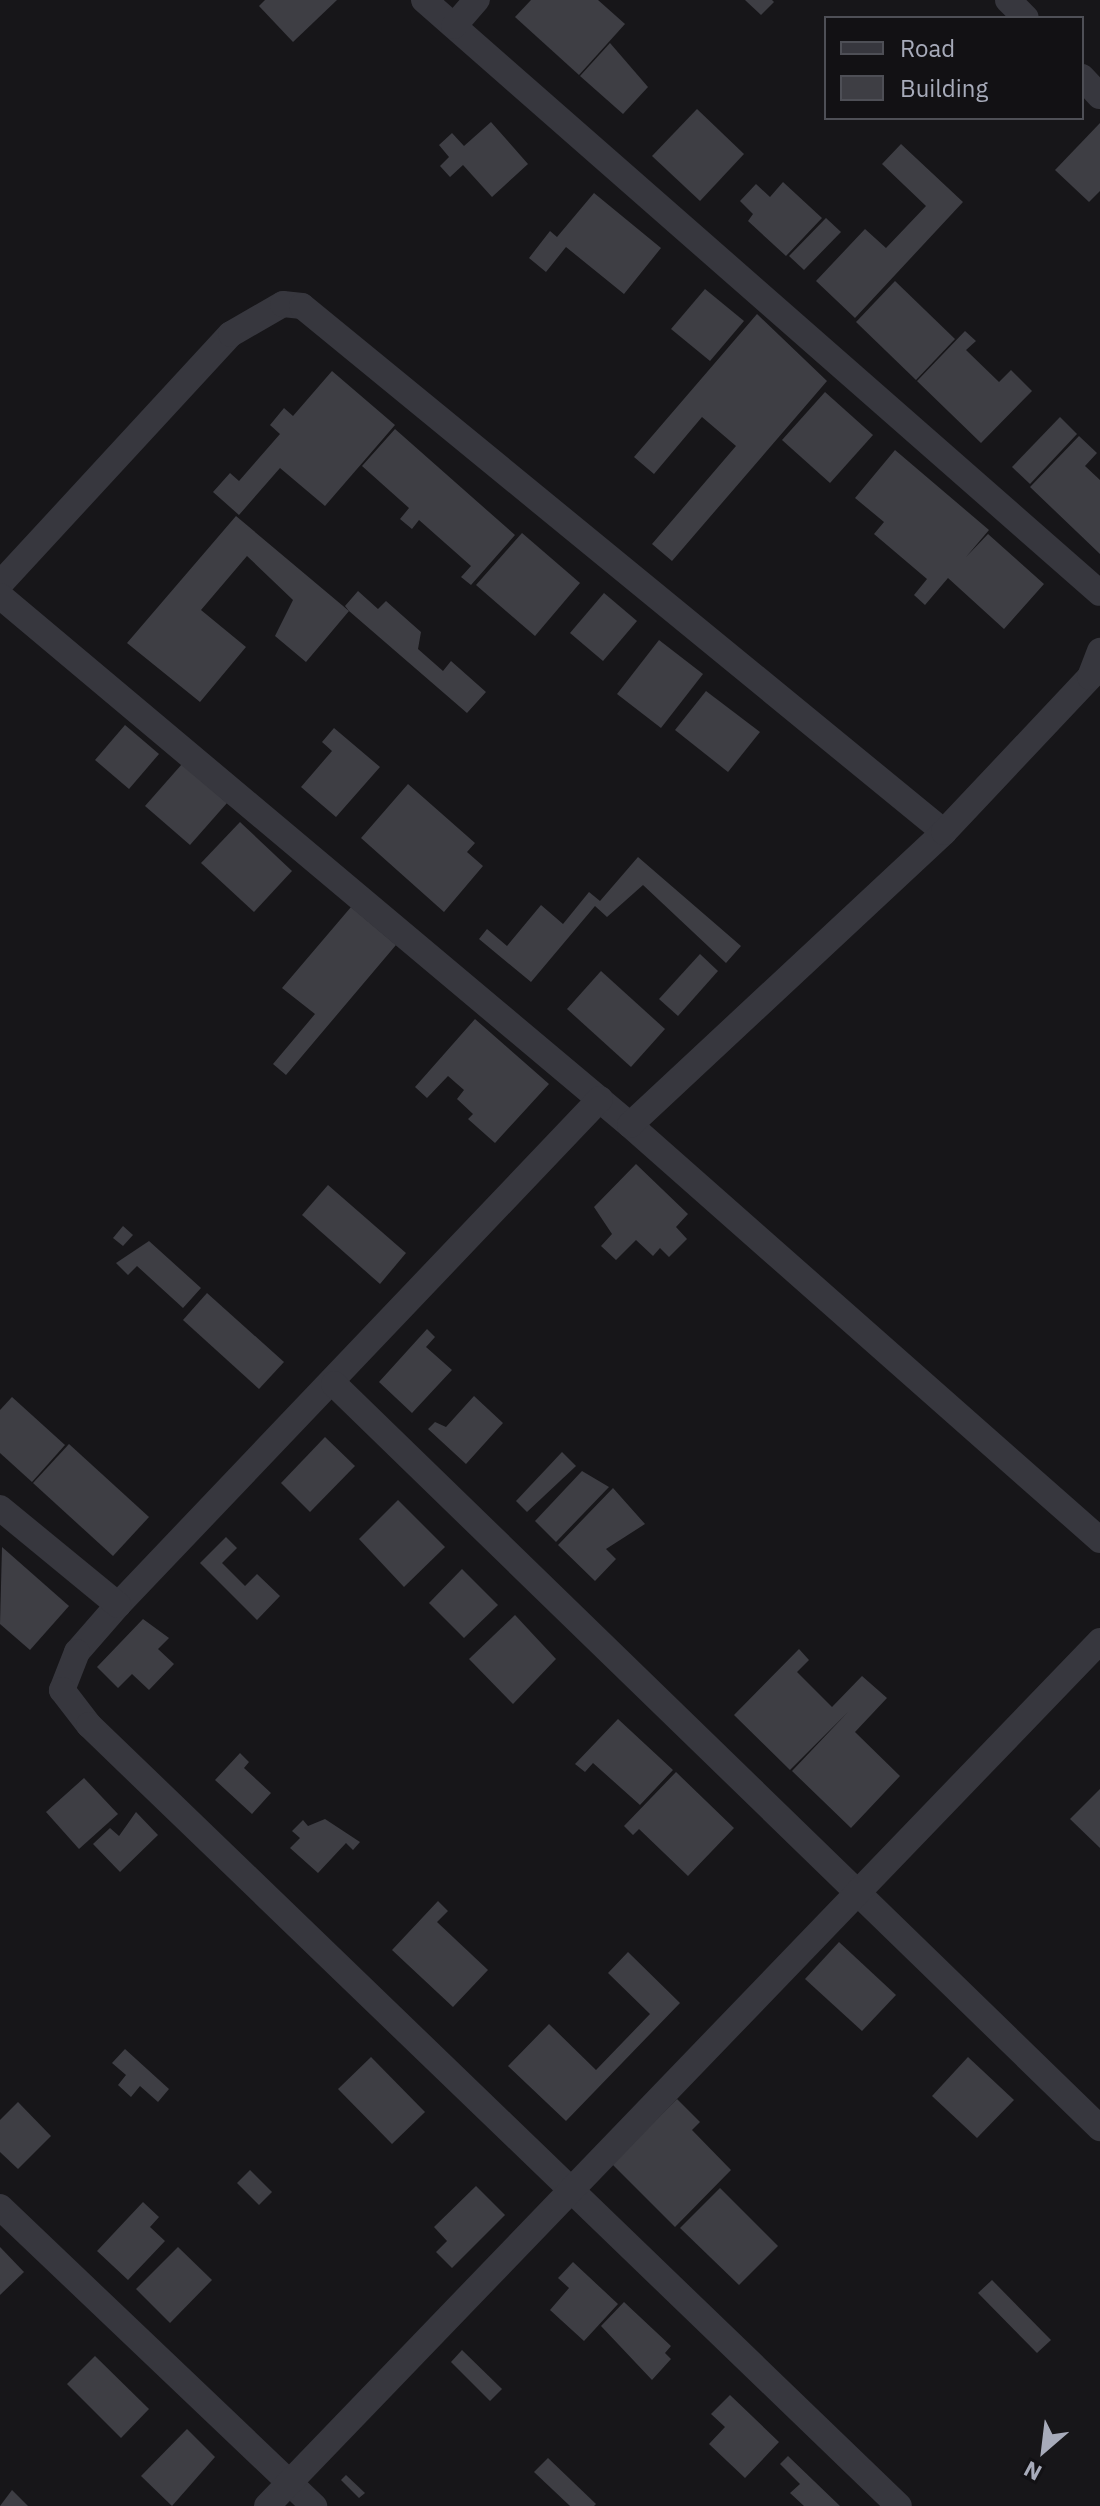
<!DOCTYPE html>
<style>
body{margin:0}
#map{position:relative;width:1100px;height:2506px;overflow:hidden;background:#171619;font-family:"IBM Plex Sans",sans-serif}
div>[style]{position:absolute}
.building>*{inset:0;background:#3e3e44}
.street>*{height:26px;margin:-13px;padding:0 13px;transform-origin:13px;border-radius:13px;background:#37373e}
span{translate:-50% -50%;white-space:nowrap;text-align:center;line-height:1.15;-webkit-text-stroke:6px #121114;paint-order:stroke}
.legend{position:absolute;left:824px;top:16px;width:260px;height:104px;box-sizing:border-box;background:#121114;border:2px solid #4e4f56;margin:0;padding:10px 14px;list-style:none;font-size:24px;color:#a7abba}
.legend li{display:flex;align-items:center;gap:16px;height:40px}
.legend b{width:40px;border:2px solid #4e4f56}
.north{position:absolute;left:1004px;top:2410px;width:80px;height:80px;-webkit-text-stroke:6px #121114;paint-order:stroke;rotate:208deg;font-size:22px;font-weight:700;line-height:32px;text-align:center;color:#a7abba}
.north::after{content:'';display:block;margin:auto;width:28px;height:36px;background:#a7abba;clip-path:polygon(50% 0,100% 100%,50% 72%,0 100%)}
</style>
<div id="map">
<div class="building">
<i style="clip-path:polygon(265px 0,337px 0,293px 42px,259px 6px)"></i>
<i style="clip-path:polygon(531px 0,598px 0,625px 24px,579px 75px,515px 17px)"></i>
<i style="clip-path:polygon(745px 0,772px 0,774px 2px,761px 15px)"></i>
<i style="clip-path:polygon(610px 43px,648px 87px,623px 114px,580px 76px)"></i>
<i style="clip-path:polygon(697px 109px,744px 154px,700px 201px,652px 156px)"></i>
<i style="clip-path:polygon(491px 122px,528px 164px,492px 197px,463px 165px,450px 177px,440px 166px,449px 157px,439px 145px,452px 133px,464px 146px)"></i>
<i style="clip-path:polygon(1100px 123px,1100px 191px,1089px 202px,1055px 170px)"></i>
<i style="clip-path:polygon(901px 144px,963px 202px,855px 318px,816px 281px,865px 229px,886px 248px,926px 206px,882px 164px)"></i>
<i style="clip-path:polygon(783px 182px,822px 218px,786px 256px,748px 221px,753px 214px,740px 201px,756px 184px,770px 197px)"></i>
<i style="clip-path:polygon(594px 193px,661px 248px,624px 294px,566px 247px,546px 272px,529px 258px,550px 231px,557px 237px)"></i>
<i style="clip-path:polygon(826px 218px,841px 232px,804px 270px,789px 256px)"></i>
<i style="clip-path:polygon(895px 281px,955px 339px,916px 380px,856px 322px)"></i>
<i style="clip-path:polygon(705px 289px,744px 321px,710px 361px,671px 329px)"></i>
<i style="clip-path:polygon(757px 314px,827px 381px,672px 561px,652px 544px,736px 446px,702px 417px,654px 474px,634px 457px)"></i>
<i style="clip-path:polygon(965px 331px,976px 341px,966px 350px,999px 382px,1011px 370px,1032px 391px,981px 443px,917px 381px)"></i>
<i style="clip-path:polygon(332px 371px,395px 425px,325px 506px,280px 468px,239px 515px,213px 492px,230px 473px,239px 481px,280px 434px,270px 425px,284px 408px,293px 416px)"></i>
<i style="clip-path:polygon(825px 392px,873px 435px,830px 483px,782px 440px)"></i>
<i style="clip-path:polygon(1060px 417px,1077px 434px,1030px 484px,1012px 467px)"></i>
<i style="clip-path:polygon(395px 429px,515px 535px,471px 585px,461px 577px,471px 566px,419px 520px,412px 529px,400px 519px,409px 508px,362px 466px)"></i>
<i style="clip-path:polygon(1079px 436px,1097px 453px,1085px 466px,1100px 480px,1100px 554px,1030px 487px)"></i>
<i style="clip-path:polygon(895px 450px,989px 530px,966px 557px,988px 534px,1044px 584px,1004px 629px,948px 578px,925px 605px,914px 595px,927px 579px,874px 534px,884px 522px,855px 498px)"></i>
<i style="clip-path:polygon(236px 516px,349px 611px,306px 662px,275px 636px,293px 600px,247px 556px,201px 610px,246px 647px,200px 702px,127px 643px)"></i>
<i style="clip-path:polygon(522px 533px,580px 583px,535px 636px,476px 585px)"></i>
<i style="clip-path:polygon(358px 591px,378px 609px,386px 601px,421px 632px,418px 649px,443px 671px,451px 661px,486px 692px,467px 713px,349px 611px,345px 606px)"></i>
<i style="clip-path:polygon(604px 593px,637px 621px,603px 661px,570px 633px)"></i>
<i style="clip-path:polygon(659px 640px,703px 674px,661px 728px,617px 694px)"></i>
<i style="clip-path:polygon(706px 691px,760px 732px,728px 772px,675px 730px)"></i>
<i style="clip-path:polygon(125px 725px,159px 754px,129px 789px,95px 760px)"></i>
<i style="clip-path:polygon(334px 728px,380px 767px,336px 817px,301px 787px,332px 751px,322px 742px)"></i>
<i style="clip-path:polygon(182px 764px,227px 803px,190px 845px,145px 806px)"></i>
<i style="clip-path:polygon(408px 784px,475px 843px,467px 852px,483px 866px,444px 912px,361px 838px)"></i>
<i style="clip-path:polygon(240px 822px,292px 871px,254px 912px,201px 863px)"></i>
<i style="clip-path:polygon(638px 857px,741px 946px,726px 963px,643px 885px,607px 917px,595px 906px,531px 982px,479px 939px,487px 929px,507px 946px,541px 905px,563px 924px,589px 892px,600px 901px)"></i>
<i style="clip-path:polygon(351px 907px,396px 945px,286px 1075px,273px 1064px,315px 1014px,282px 988px)"></i>
<i style="clip-path:polygon(700px 954px,718px 971px,678px 1016px,659px 999px)"></i>
<i style="clip-path:polygon(601px 971px,665px 1029px,631px 1067px,567px 1009px)"></i>
<i style="clip-path:polygon(475px 1019px,549px 1084px,495px 1143px,468px 1119px,473px 1114px,457px 1099px,464px 1090px,448px 1076px,427px 1098px,415px 1087px)"></i>
<i style="clip-path:polygon(636px 1164px,688px 1214px,676px 1227px,687px 1239px,669px 1257px,660px 1248px,653px 1256px,636px 1240px,616px 1260px,601px 1246px,612px 1234px,594px 1207px)"></i>
<i style="clip-path:polygon(328px 1185px,406px 1253px,380px 1284px,302px 1215px)"></i>
<i style="clip-path:polygon(123px 1226px,133px 1235px,123px 1246px,113px 1238px)"></i>
<i style="clip-path:polygon(149px 1241px,201px 1288px,183px 1308px,137px 1266px,128px 1275px,116px 1263px)"></i>
<i style="clip-path:polygon(207px 1293px,284px 1362px,259px 1389px,183px 1320px)"></i>
<i style="clip-path:polygon(427px 1329px,435px 1337px,426px 1347px,452px 1370px,412px 1413px,379px 1382px)"></i>
<i style="clip-path:polygon(474px 1396px,503px 1423px,466px 1464px,428px 1429px,435px 1422px,446px 1427px)"></i>
<i style="clip-path:polygon(12px 1397px,65px 1445px,32px 1482px,0 1453px,0 1410px)"></i>
<i style="clip-path:polygon(325px 1437px,355px 1466px,310px 1512px,281px 1483px)"></i>
<i style="clip-path:polygon(69px 1444px,149px 1517px,113px 1556px,33px 1483px)"></i>
<i style="clip-path:polygon(562px 1452px,576px 1466px,527px 1512px,516px 1501px)"></i>
<i style="clip-path:polygon(582px 1471px,609px 1487px,556px 1542px,535px 1521px)"></i>
<i style="clip-path:polygon(613px 1488px,645px 1524px,606px 1549px,616px 1559px,595px 1581px,558px 1545px)"></i>
<i style="clip-path:polygon(398px 1500px,445px 1547px,404px 1587px,359px 1539px)"></i>
<i style="clip-path:polygon(226px 1537px,237px 1548px,222px 1563px,245px 1586px,257px 1574px,280px 1596px,257px 1620px,200px 1563px)"></i>
<i style="clip-path:polygon(2px 1547px,69px 1606px,30px 1650px,0 1624px)"></i>
<i style="clip-path:polygon(462px 1569px,498px 1605px,464px 1638px,429px 1603px)"></i>
<i style="clip-path:polygon(515px 1615px,556px 1659px,513px 1704px,469px 1659px)"></i>
<i style="clip-path:polygon(143px 1619px,169px 1638px,158px 1649px,174px 1664px,149px 1690px,132px 1674px,118px 1688px,97px 1667px)"></i>
<i style="clip-path:polygon(799px 1649px,809px 1660px,797px 1672px,832px 1707px,862px 1676px,887px 1698px,855px 1732px,900px 1776px,851px 1828px,792px 1771px,848px 1712px,790px 1770px,734px 1715px)"></i>
<i style="clip-path:polygon(618px 1719px,673px 1770px,640px 1805px,593px 1763px,585px 1772px,575px 1764px)"></i>
<i style="clip-path:polygon(240px 1753px,249px 1762px,244px 1768px,271px 1793px,252px 1814px,215px 1780px)"></i>
<i style="clip-path:polygon(676px 1772px,734px 1828px,688px 1876px,639px 1829px,633px 1835px,624px 1826px)"></i>
<i style="clip-path:polygon(84px 1778px,118px 1814px,79px 1849px,46px 1812px)"></i>
<i style="clip-path:polygon(1100px 1789px,1100px 1848px,1070px 1819px)"></i>
<i style="clip-path:polygon(136px 1812px,158px 1835px,120px 1872px,93px 1844px,110px 1828px,119px 1836px)"></i>
<i style="clip-path:polygon(325px 1819px,360px 1842px,353px 1850px,346px 1843px,318px 1873px,290px 1848px,300px 1838px,292px 1831px,303px 1820px,308px 1826px)"></i>
<i style="clip-path:polygon(438px 1901px,448px 1911px,437px 1922px,488px 1970px,453px 2007px,392px 1950px)"></i>
<i style="clip-path:polygon(839px 1942px,896px 1995px,862px 2031px,805px 1979px)"></i>
<i style="clip-path:polygon(628px 1952px,680px 2003px,566px 2121px,508px 2066px,549px 2024px,596px 2070px,650px 2014px,608px 1973px)"></i>
<i style="clip-path:polygon(125px 2049px,169px 2089px,158px 2102px,140px 2086px,131px 2097px,118px 2085px,126px 2075px,112px 2063px)"></i>
<i style="clip-path:polygon(371px 2057px,425px 2112px,392px 2144px,338px 2089px)"></i>
<i style="clip-path:polygon(968px 2057px,1014px 2100px,977px 2138px,932px 2096px)"></i>
<i style="clip-path:polygon(677px 2099px,700px 2122px,692px 2130px,731px 2170px,675px 2227px,612px 2164px)"></i>
<i style="clip-path:polygon(18px 2102px,51px 2136px,18px 2169px,0 2152px,0 2120px)"></i>
<i style="clip-path:polygon(250px 2170px,272px 2192px,259px 2205px,237px 2183px)"></i>
<i style="clip-path:polygon(476px 2186px,505px 2215px,452px 2268px,436px 2252px,447px 2241px,434px 2227px)"></i>
<i style="clip-path:polygon(720px 2188px,778px 2246px,739px 2285px,680px 2228px)"></i>
<i style="clip-path:polygon(143px 2202px,159px 2217px,150px 2227px,165px 2241px,128px 2280px,97px 2251px)"></i>
<i style="clip-path:polygon(0 2247px,24px 2272px,0 2295px)"></i>
<i style="clip-path:polygon(178px 2247px,212px 2280px,170px 2323px,136px 2289px)"></i>
<i style="clip-path:polygon(573px 2262px,618px 2304px,584px 2341px,550px 2310px,569px 2288px,558px 2278px)"></i>
<i style="clip-path:polygon(992px 2280px,1051px 2340px,1037px 2353px,978px 2293px)"></i>
<i style="clip-path:polygon(624px 2302px,671px 2346px,665px 2353px,671px 2359px,652px 2380px,601px 2326px)"></i>
<i style="clip-path:polygon(462px 2350px,502px 2389px,490px 2401px,451px 2362px)"></i>
<i style="clip-path:polygon(95px 2356px,149px 2409px,121px 2438px,67px 2384px)"></i>
<i style="clip-path:polygon(730px 2395px,779px 2442px,745px 2478px,709px 2444px,725px 2427px,711px 2414px)"></i>
<i style="clip-path:polygon(187px 2429px,215px 2457px,172px 2506px,141px 2476px)"></i>
<i style="clip-path:polygon(788px 2456px,840px 2506px,804px 2506px,790px 2493px,800px 2484px,780px 2464px)"></i>
<i style="clip-path:polygon(548px 2458px,596px 2504px,594px 2506px,570px 2506px,534px 2472px)"></i>
<i style="clip-path:polygon(346px 2475px,365px 2493px,359px 2498px,341px 2480px)"></i>
<i style="clip-path:polygon(12px 2490px,28px 2506px,0 2506px)"></i>
</div>
<div class="street">
<i style="left:424px;top:0;width:899px;rotate:41.26deg"></i>
<i style="left:1008px;top:0;width:25px;rotate:45deg"></i>
<i style="left:454px;top:26px;width:35px;rotate:-49deg"></i>
<i style="left:1082px;top:77px;width:26px;rotate:47deg"></i>
<i style="left:0;top:584px;width:340px;rotate:-47.3deg"></i>
<i style="left:231px;top:334px;width:60px;rotate:-30deg"></i>
<i style="left:283px;top:304px;width:19px;rotate:6deg"></i>
<i style="left:302px;top:306px;width:830px;rotate:39.33deg"></i>
<i style="left:0;top:596px;width:823px;rotate:40.02deg"></i>
<i style="left:630px;top:1125px;width:627px;rotate:41.44deg"></i>
<i style="left:600px;top:1099px;width:699px;rotate:133.61deg"></i>
<i style="left:118px;top:1605px;width:62px;rotate:131.1deg"></i>
<i style="left:77px;top:1652px;width:41px;rotate:111.5deg"></i>
<i style="left:62px;top:1690px;width:44px;rotate:52.4deg"></i>
<i style="left:89px;top:1725px;width:1125px;rotate:43.96deg"></i>
<i style="left:630px;top:1125px;width:429px;rotate:-43deg"></i>
<i style="left:944px;top:832px;width:213px;rotate:-46.7deg"></i>
<i style="left:1090px;top:677px;width:28px;rotate:-69deg"></i>
<i style="left:334px;top:1384px;width:1068px;rotate:44.17deg"></i>
<i style="left:0;top:1508px;width:153px;rotate:39.4deg"></i>
<i style="left:0;top:2207px;width:434px;rotate:43.6deg"></i>
<i style="left:267px;top:2506px;width:1201px;rotate:-46.08deg"></i>
</div>
<ul class="legend">
<li><b style="height:10px;background:#37373e"></b>Road</li>
<li><b style="height:22px;background:#3e3e44"></b>Building</li>
</ul>
<div class="north">N</div>
</div>
